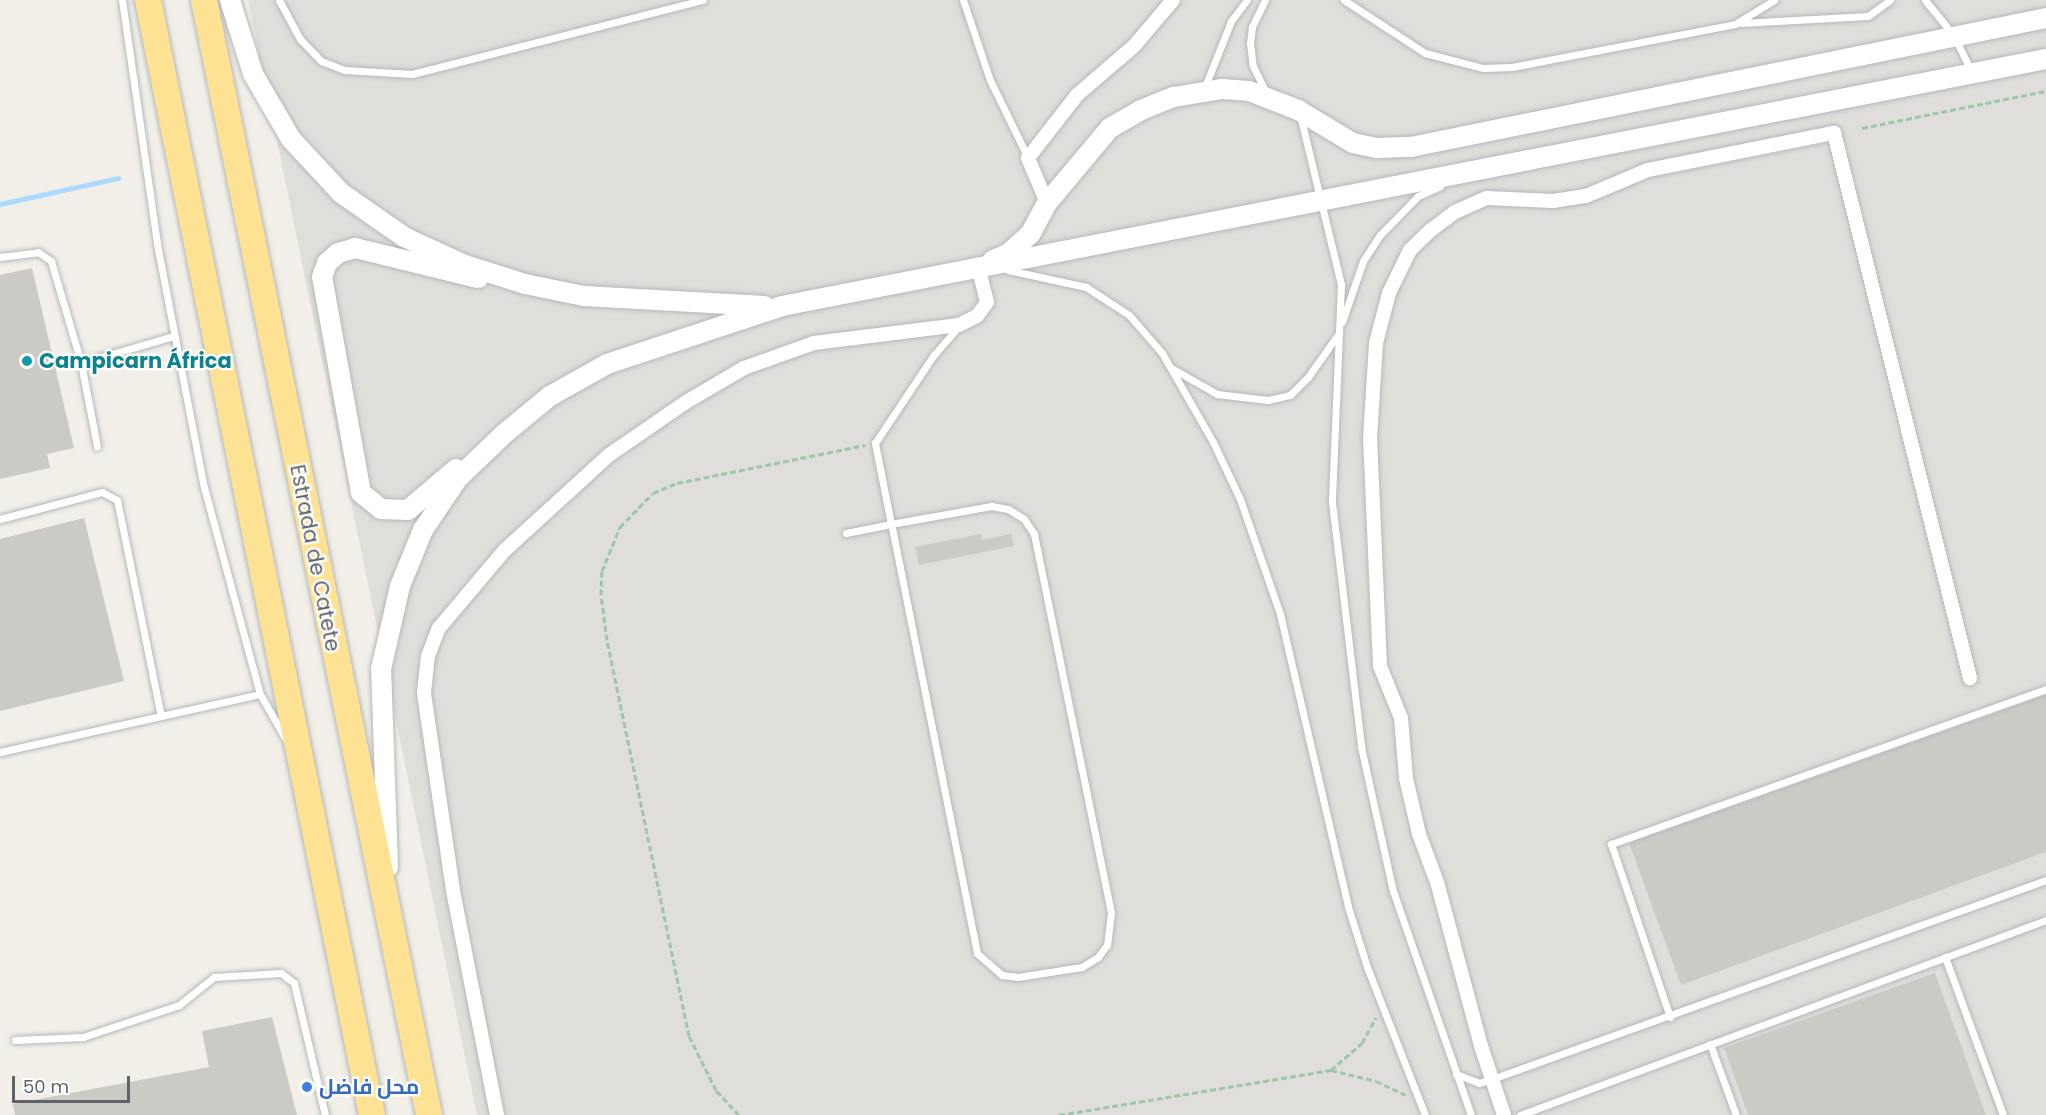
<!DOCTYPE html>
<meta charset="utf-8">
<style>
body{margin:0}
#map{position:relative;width:2046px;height:1115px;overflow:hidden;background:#f1efe8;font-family:Poppins,Cairo,sans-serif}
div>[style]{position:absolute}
.industrial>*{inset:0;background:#e0deda}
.stream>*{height:4.5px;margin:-2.25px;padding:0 2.25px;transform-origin:2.25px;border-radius:2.25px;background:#aadaff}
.building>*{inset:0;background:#cccac5}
.path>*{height:3px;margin-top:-1.5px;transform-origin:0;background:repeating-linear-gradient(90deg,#9cc7a9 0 6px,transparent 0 9px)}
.roads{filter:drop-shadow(0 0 2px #b5b8bc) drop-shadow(0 0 2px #b5b8bc)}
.lane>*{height:7px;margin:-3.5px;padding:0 3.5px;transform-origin:3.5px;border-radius:3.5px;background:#fff}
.street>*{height:14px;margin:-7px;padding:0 7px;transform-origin:7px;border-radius:7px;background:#fff}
.secondary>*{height:20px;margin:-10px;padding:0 10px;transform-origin:10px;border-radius:10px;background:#fff}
.highway>*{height:26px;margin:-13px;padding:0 13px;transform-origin:13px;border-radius:13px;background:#fde293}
.dots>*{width:16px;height:16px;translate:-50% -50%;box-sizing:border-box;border:3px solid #fff;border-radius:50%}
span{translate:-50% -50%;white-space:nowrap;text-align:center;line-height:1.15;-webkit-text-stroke:4.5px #fff;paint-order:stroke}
.culture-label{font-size:21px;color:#0d838f;font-weight:700}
.left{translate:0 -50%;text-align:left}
.street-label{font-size:21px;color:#5f6368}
.shop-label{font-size:21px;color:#366cbe;font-weight:700}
.scale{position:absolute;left:12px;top:1076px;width:118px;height:27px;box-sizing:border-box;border:3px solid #5f6368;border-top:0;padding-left:8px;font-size:18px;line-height:21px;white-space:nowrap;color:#5f6368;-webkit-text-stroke:4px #fff;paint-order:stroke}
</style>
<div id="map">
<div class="industrial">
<i style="clip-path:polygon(248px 0,2046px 0,2046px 1115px,477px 1115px)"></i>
</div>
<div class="stream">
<i style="left:0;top:204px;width:121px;rotate:-12.4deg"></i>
</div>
<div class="building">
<i style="clip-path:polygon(32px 268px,74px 448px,47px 454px,50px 468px,0 479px,0 275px)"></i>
<i style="clip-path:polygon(84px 518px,124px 681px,0 711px,0 539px)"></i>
<i style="clip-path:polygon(981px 534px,982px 540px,1011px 534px,1014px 546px,919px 565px,915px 547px)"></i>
<i style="clip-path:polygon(2046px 695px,2046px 852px,1681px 985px,1629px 843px)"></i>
<i style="clip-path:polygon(1935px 973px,1986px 1115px,1748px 1115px,1724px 1048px)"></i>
<i style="clip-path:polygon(272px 1017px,297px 1115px,15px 1115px,13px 1104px,209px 1067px,202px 1031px)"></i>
</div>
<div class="path">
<i style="left:1862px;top:128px;width:188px;rotate:-11.4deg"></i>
<i style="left:1331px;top:1070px;width:41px;rotate:-41.1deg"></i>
<i style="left:1362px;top:1043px;width:29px;rotate:-61deg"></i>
<i style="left:739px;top:1115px;width:34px;rotate:-133deg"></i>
<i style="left:716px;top:1090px;width:60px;rotate:-116.6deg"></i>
<i style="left:689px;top:1036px;width:404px;rotate:-101.7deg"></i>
<i style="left:607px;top:640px;width:45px;rotate:-97.6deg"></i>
<i style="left:601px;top:595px;width:24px;rotate:-88deg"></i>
<i style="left:602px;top:571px;width:48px;rotate:-67.8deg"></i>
<i style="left:620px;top:527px;width:47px;rotate:-45.9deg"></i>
<i style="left:653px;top:493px;width:26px;rotate:-23deg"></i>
<i style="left:677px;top:483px;width:192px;rotate:-11.4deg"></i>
<i style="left:1059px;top:1115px;width:276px;rotate:-9.4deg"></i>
<i style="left:1331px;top:1070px;width:46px;rotate:13.7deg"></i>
<i style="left:1376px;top:1081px;width:33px;rotate:25deg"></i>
</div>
<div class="roads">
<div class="lane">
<i style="left:122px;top:0;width:246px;rotate:81.8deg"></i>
<i style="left:157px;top:244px;width:248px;rotate:79.1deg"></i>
<i style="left:204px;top:487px;width:214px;rotate:74.9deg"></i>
<i style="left:260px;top:694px;width:51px;rotate:60.4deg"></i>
<i style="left:279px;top:0;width:44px;rotate:61.7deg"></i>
<i style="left:300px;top:39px;width:30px;rotate:46deg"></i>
<i style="left:321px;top:61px;width:26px;rotate:21deg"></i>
<i style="left:345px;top:70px;width:67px;rotate:3.4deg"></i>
<i style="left:412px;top:74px;width:300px;rotate:-14.3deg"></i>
<i style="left:963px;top:0;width:84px;rotate:71.4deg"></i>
<i style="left:990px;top:80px;width:87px;rotate:64deg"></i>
<i style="left:1265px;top:0;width:30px;rotate:116deg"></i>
<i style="left:1252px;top:27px;width:16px;rotate:97deg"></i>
<i style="left:1250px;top:43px;width:23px;rotate:83deg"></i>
<i style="left:1253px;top:66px;width:30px;rotate:64deg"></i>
<i style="left:1344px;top:0;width:97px;rotate:33.2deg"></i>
<i style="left:1425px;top:53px;width:60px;rotate:14.5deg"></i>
<i style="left:1483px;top:68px;width:29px;rotate:-2deg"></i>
<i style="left:1512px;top:67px;width:227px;rotate:-10.9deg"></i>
<i style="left:1735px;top:24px;width:46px;rotate:-31.6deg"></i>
<i style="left:1925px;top:0;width:46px;rotate:51.1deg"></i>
<i style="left:1954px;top:36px;width:39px;rotate:64deg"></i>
<i style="left:1741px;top:23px;width:127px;rotate:-3.2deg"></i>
<i style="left:1868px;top:16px;width:27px;rotate:-36deg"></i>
<i style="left:1204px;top:89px;width:73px;rotate:-68.3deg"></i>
<i style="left:1231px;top:21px;width:26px;rotate:-53deg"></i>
<i style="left:1300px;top:115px;width:174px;rotate:76.4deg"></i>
<i style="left:1341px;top:284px;width:218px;rotate:92.4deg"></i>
<i style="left:1332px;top:502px;width:247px;rotate:83.2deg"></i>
<i style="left:1361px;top:747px;width:148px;rotate:77.5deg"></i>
<i style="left:1393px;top:891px;width:237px;rotate:70.8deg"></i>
<i style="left:0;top:257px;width:38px;rotate:-7deg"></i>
<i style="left:38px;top:252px;width:16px;rotate:35deg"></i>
<i style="left:51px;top:261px;width:106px;rotate:73.6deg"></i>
<i style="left:81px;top:363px;width:85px;rotate:79.1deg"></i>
<i style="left:1008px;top:270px;width:80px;rotate:12.3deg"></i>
<i style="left:1086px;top:287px;width:51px;rotate:33.1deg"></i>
<i style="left:1129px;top:315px;width:50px;rotate:49deg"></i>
<i style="left:1162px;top:353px;width:103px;rotate:60.2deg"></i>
<i style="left:1213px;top:442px;width:63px;rotate:64.7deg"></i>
<i style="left:1240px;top:499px;width:122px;rotate:70.8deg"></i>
<i style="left:1280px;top:614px;width:301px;rotate:76.9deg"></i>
<i style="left:1348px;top:907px;width:63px;rotate:72.4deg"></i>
<i style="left:1367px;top:967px;width:159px;rotate:68.6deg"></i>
<i style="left:1342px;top:322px;width:65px;rotate:-71deg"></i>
<i style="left:1363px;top:261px;width:31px;rotate:-57deg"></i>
<i style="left:1380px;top:235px;width:54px;rotate:-45.7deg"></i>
<i style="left:1418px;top:196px;width:24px;rotate:-24deg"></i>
<i style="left:81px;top:363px;width:97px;rotate:-16.2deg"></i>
<i style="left:1173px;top:369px;width:51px;rotate:29.6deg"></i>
<i style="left:1217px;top:394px;width:51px;rotate:6.7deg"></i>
<i style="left:1268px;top:400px;width:23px;rotate:-13deg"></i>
<i style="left:1290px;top:395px;width:25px;rotate:-45deg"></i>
<i style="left:1308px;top:377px;width:54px;rotate:-54.8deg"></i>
<i style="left:0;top:519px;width:106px;rotate:-14.8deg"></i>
<i style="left:102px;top:492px;width:17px;rotate:28deg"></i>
<i style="left:117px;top:500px;width:220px;rotate:78.5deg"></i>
<i style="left:161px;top:716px;width:165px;rotate:167.4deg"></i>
<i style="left:846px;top:533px;width:46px;rotate:-11.3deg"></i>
<i style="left:891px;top:524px;width:102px;rotate:-10.2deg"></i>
<i style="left:991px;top:506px;width:17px;rotate:10deg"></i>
<i style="left:1008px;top:509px;width:19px;rotate:32deg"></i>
<i style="left:1024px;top:519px;width:18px;rotate:56deg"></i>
<i style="left:1034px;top:534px;width:387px;rotate:78.5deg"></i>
<i style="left:1111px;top:913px;width:32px;rotate:97deg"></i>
<i style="left:1107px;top:945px;width:15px;rotate:127deg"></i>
<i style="left:1098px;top:957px;width:19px;rotate:148deg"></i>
<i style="left:1082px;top:967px;width:65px;rotate:171.1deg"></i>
<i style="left:1018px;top:977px;width:16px;rotate:-173deg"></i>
<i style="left:1002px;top:975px;width:33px;rotate:-139deg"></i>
<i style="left:977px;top:953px;width:438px;rotate:-101.3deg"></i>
<i style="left:891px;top:524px;width:83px;rotate:-101.2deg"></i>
<i style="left:875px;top:443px;width:105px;rotate:-56.3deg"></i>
<i style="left:933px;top:356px;width:37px;rotate:-49deg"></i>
<i style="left:161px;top:716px;width:101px;rotate:-12.5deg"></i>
<i style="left:1945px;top:957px;width:168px;rotate:69.8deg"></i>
<i style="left:1670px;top:1017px;width:183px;rotate:-108.8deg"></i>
<i style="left:1611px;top:844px;width:462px;rotate:-19.6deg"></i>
<i style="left:15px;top:1040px;width:68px;rotate:-2.5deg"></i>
<i style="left:83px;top:1037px;width:101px;rotate:-18.4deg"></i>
<i style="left:179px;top:1005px;width:45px;rotate:-38.7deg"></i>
<i style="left:214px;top:977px;width:67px;rotate:-3.4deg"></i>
<i style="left:281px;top:973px;width:16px;rotate:38deg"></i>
<i style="left:294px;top:983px;width:136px;rotate:76.8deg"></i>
<i style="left:1710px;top:1044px;width:76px;rotate:69.9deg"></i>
<i style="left:1456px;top:1074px;width:25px;rotate:21deg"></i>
<i style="left:1479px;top:1083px;width:14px;rotate:-17deg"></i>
<i style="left:1492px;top:1079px;width:589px;rotate:-19.76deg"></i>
<i style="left:1520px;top:1115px;width:561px;rotate:-20.34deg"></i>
</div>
<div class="street">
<i style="left:1047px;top:203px;width:49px;rotate:-112.9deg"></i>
<i style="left:1028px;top:158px;width:80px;rotate:-52.1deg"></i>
<i style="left:1077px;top:95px;width:75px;rotate:-40.7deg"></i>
<i style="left:1134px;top:46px;width:60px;rotate:-49.7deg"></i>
<i style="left:497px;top:1115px;width:229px;rotate:-101.1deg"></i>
<i style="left:453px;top:890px;width:199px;rotate:-98.4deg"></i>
<i style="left:424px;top:693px;width:37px;rotate:-84deg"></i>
<i style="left:428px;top:656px;width:30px;rotate:-69deg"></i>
<i style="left:439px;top:628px;width:102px;rotate:-49.8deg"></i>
<i style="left:505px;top:550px;width:141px;rotate:-42.4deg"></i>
<i style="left:609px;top:455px;width:93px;rotate:-34.5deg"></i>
<i style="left:686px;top:402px;width:67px;rotate:-30.4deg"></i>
<i style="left:744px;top:368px;width:74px;rotate:-19.7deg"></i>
<i style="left:814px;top:343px;width:146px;rotate:-7.1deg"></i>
<i style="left:959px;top:325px;width:20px;rotate:-27deg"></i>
<i style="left:977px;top:316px;width:17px;rotate:-54deg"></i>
<i style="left:987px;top:302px;width:36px;rotate:-104deg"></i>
<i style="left:1504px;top:1115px;width:73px;rotate:-108.4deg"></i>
<i style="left:1481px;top:1046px;width:167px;rotate:-105deg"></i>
<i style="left:1438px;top:885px;width:54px;rotate:-110.4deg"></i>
<i style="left:1419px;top:834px;width:57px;rotate:-103.1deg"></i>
<i style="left:1406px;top:778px;width:60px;rotate:-94.8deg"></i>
<i style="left:1401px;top:718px;width:56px;rotate:-112deg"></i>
<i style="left:1380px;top:666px;width:227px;rotate:-92.5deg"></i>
<i style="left:1370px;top:439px;width:96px;rotate:-86.4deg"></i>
<i style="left:1376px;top:343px;width:52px;rotate:-75.4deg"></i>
<i style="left:1389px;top:293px;width:48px;rotate:-64deg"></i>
<i style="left:1410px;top:250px;width:29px;rotate:-44deg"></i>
<i style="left:1431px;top:230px;width:30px;rotate:-37deg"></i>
<i style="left:1455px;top:212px;width:35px;rotate:-24deg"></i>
<i style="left:1487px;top:198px;width:66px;rotate:2.6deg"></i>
<i style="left:1553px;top:201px;width:33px;rotate:-9deg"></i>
<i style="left:1586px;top:196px;width:67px;rotate:-22.8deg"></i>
<i style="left:1648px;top:170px;width:190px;rotate:-11.3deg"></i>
<i style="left:1834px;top:133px;width:562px;rotate:75.99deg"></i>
</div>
<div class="secondary">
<i style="left:230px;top:0;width:77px;rotate:72.7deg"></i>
<i style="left:253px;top:74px;width:75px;rotate:59.7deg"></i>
<i style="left:291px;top:139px;width:74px;rotate:47.2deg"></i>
<i style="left:341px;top:193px;width:77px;rotate:34.9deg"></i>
<i style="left:404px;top:237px;width:67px;rotate:24.7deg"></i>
<i style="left:465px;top:265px;width:63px;rotate:17.6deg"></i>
<i style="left:525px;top:284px;width:60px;rotate:11.5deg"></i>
<i style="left:584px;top:296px;width:181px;rotate:3.2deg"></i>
<i style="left:993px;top:260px;width:16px;rotate:-22deg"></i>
<i style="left:1008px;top:254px;width:31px;rotate:-42deg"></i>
<i style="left:1031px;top:233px;width:34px;rotate:-62deg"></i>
<i style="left:1047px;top:203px;width:98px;rotate:-50deg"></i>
<i style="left:1110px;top:128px;width:36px;rotate:-30deg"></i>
<i style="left:1141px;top:110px;width:35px;rotate:-22deg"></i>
<i style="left:1174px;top:97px;width:49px;rotate:-9.5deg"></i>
<i style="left:1222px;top:89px;width:27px;rotate:4deg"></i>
<i style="left:1249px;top:91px;width:53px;rotate:21.2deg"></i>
<i style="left:1298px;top:110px;width:64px;rotate:31deg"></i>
<i style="left:1353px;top:143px;width:25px;rotate:12deg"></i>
<i style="left:1377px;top:148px;width:34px;rotate:-2deg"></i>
<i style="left:1411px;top:147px;width:648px;rotate:-11.48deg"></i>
<i style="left:456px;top:469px;width:63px;rotate:139.5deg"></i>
<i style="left:408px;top:510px;width:27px;rotate:-178deg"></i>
<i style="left:381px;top:509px;width:26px;rotate:-141deg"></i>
<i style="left:361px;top:493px;width:219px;rotate:-100.2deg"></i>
<i style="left:322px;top:277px;width:15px;rotate:-70deg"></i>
<i style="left:327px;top:263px;width:15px;rotate:-42deg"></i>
<i style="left:338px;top:253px;width:18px;rotate:-16deg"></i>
<i style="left:355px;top:248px;width:127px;rotate:13.7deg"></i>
<i style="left:388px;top:867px;width:198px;rotate:-92deg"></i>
<i style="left:381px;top:669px;width:85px;rotate:-77.1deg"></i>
<i style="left:400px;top:586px;width:61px;rotate:-67.7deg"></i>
<i style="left:423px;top:530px;width:63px;rotate:-56.1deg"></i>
<i style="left:458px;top:478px;width:64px;rotate:-43.7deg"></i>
<i style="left:504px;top:434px;width:60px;rotate:-39.6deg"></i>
<i style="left:550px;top:396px;width:65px;rotate:-29.3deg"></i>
<i style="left:607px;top:364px;width:184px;rotate:-18.3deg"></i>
<i style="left:782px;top:306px;width:1288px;rotate:-11.06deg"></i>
</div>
<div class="highway">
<i style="left:148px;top:0;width:1137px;rotate:78.64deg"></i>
<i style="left:204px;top:0;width:1137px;rotate:78.59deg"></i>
</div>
</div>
<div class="dots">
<i style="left:27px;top:361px;background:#0f9aa8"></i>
<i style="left:307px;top:1087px;background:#3f7fe0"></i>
</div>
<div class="culture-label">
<span class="left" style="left:39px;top:361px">Campicarn África</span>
</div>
<div class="street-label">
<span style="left:315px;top:558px;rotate:79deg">Estrada de Catete</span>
</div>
<div class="shop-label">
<span class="left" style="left:319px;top:1087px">محل فاضل</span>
</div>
<div class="scale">50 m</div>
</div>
